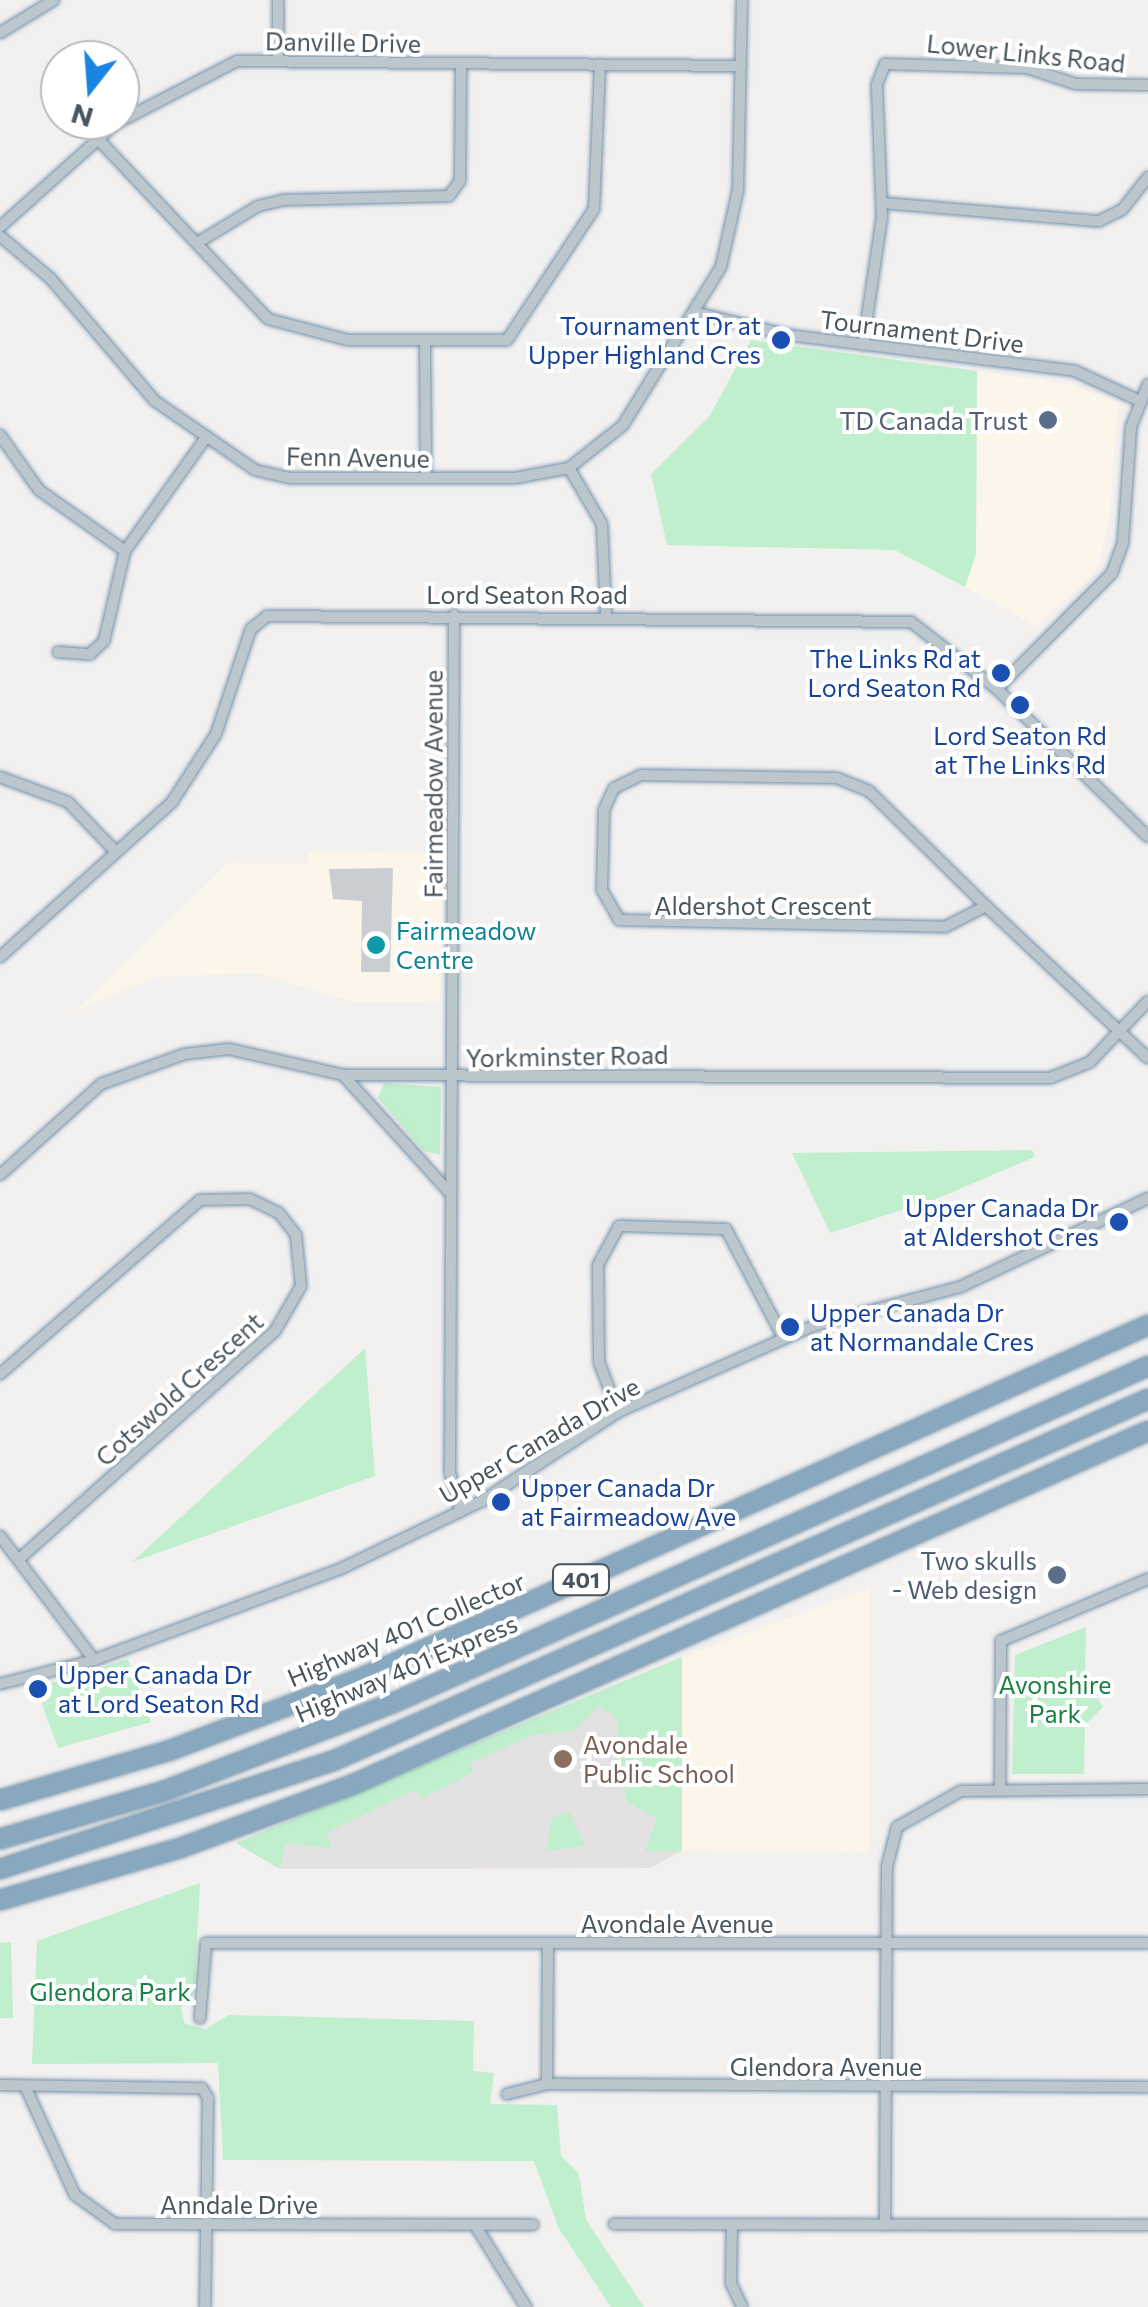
<!DOCTYPE html>
<style>
body{margin:0}
#map{position:relative;width:1148px;height:2307px;overflow:hidden;background:#f3f0f0;font-family:Commissioner,sans-serif}
div>[style]{position:absolute}
.commercial>*{inset:0;background:#fcf5ea}
.education>*{inset:0;background:#e4e1e2}
.green>*{inset:0;background:#bfefcd}
.building>*{inset:0;background:#caced3}
.roads{filter:drop-shadow(0 0 2px #7393aa) drop-shadow(0 0 2px #7393aa)}
.street>*{height:10px;margin:-5px;padding:0 5px;transform-origin:5px;border-radius:5px;background:#bcc6cd}
.highway>*{height:18px;margin:-9px;padding:0 9px;transform-origin:9px;border-radius:9px;background:#88a8bf}
.dots>*{width:28px;height:28px;translate:-50% -50%;box-sizing:border-box;border:5px solid #fff;border-radius:50%}
span{translate:-50% -50%;white-space:nowrap;text-align:center;line-height:1.15;-webkit-text-stroke:8px #fff;paint-order:stroke}
.shield-label span{padding:2px 8px;background:#fff;border:2px solid;border-radius:8px;-webkit-text-stroke-width:0}
.shield-label{font-size:22px;color:#48555e;font-weight:700}
.street-label{font-size:25px;color:#48555e}
.transit-label{font-size:25px;color:#164399}
.right{translate:-100% -50%;text-align:right}
.left{translate:0 -50%;text-align:left}
.service-label{font-size:25px;color:#4e5e75}
.culture-label{font-size:25px;color:#0d838f}
.park-label{font-size:25px;color:#178042}
.education-label{font-size:25px;color:#785e54}
.north{position:absolute;left:40px;top:40px;width:100px;height:100px;box-sizing:border-box;background:#fff;border:2px solid #b6bbbf;border-radius:50%;rotate:197deg;font-size:28px;font-weight:700;line-height:40px;text-align:center;color:#48555e}
.north::after{content:'';display:block;margin:auto;width:35px;height:45px;background:#1985e3;clip-path:polygon(50% 0,100% 100%,50% 72%,0 100%)}
</style>
<div id="map">
<div class="commercial">
<i style="clip-path:polygon(977px 371px,1073px 385px,1118px 403px,1110px 515px,1098px 569px,1036px 626px,965px 587px,976px 554px)"></i>
<i style="clip-path:polygon(308px 851px,445px 853px,440px 1001px,353px 1002px,257px 973px,155px 977px,76px 1011px,227px 863px,307px 864px)"></i>
<i style="clip-path:polygon(870px 1588px,870px 1852px,682px 1851px,682px 1657px)"></i>
</div>
<div class="education">
<i style="clip-path:polygon(682px 1657px,682px 1851px,650px 1868px,280px 1869px,236px 1843px)"></i>
</div>
<div class="green">
<i style="clip-path:polygon(751px 340px,977px 371px,976px 554px,965px 587px,895px 550px,667px 545px,651px 474px,709px 417px)"></i>
<i style="clip-path:polygon(384px 1083px,441px 1087px,440px 1155px,424px 1151px,378px 1098px)"></i>
<i style="clip-path:polygon(1032px 1150px,1035px 1157px,936px 1199px,830px 1233px,792px 1153px)"></i>
<i style="clip-path:polygon(365px 1348px,375px 1476px,132px 1562px,337px 1374px)"></i>
<i style="clip-path:polygon(1086px 1627px,1085px 1674px,1104px 1695px,1096px 1696px,1103px 1707px,1085px 1725px,1084px 1774px,1012px 1774px,1015px 1655px)"></i>
<i style="clip-path:polygon(682px 1657px,682px 1851px,645px 1851px,657px 1819px,626px 1801px,616px 1717px,599px 1706px,574px 1731px,536px 1734px,470px 1763px,473px 1772px,458px 1781px,421px 1798px,416px 1790px,327px 1832px,332px 1848px,285px 1843px,280px 1869px,236px 1843px)"></i>
<i style="clip-path:polygon(128px 1659px,151px 1722px,58px 1748px,36px 1688px)"></i>
<i style="clip-path:polygon(569px 1811px,585px 1846px,546px 1851px,552px 1818px)"></i>
<i style="clip-path:polygon(200px 1883px,194px 1994px,181px 2007px,184px 2023px,205px 2029px,229px 2015px,474px 2021px,473px 2071px,494px 2073px,490px 2104px,557px 2105px,561px 2156px,579px 2174px,586px 2220px,644px 2307px,611px 2307px,558px 2227px,534px 2161px,223px 2160px,218px 2063px,32px 2064px,37px 1941px)"></i>
<i style="clip-path:polygon(11px 1942px,13px 2018px,0 2018px,0 1943px)"></i>
</div>
<div class="building">
<i style="clip-path:polygon(393px 868px,390px 972px,361px 972px,362px 901px,333px 899px,329px 869px)"></i>
</div>
<div class="roads">
<div class="street">
<i style="left:0;top:33px;width:63px;rotate:-31.4deg"></i>
<i style="left:278px;top:60px;width:60px;rotate:-90deg"></i>
<i style="left:96px;top:137px;width:250px;rotate:46.6deg"></i>
<i style="left:268px;top:319px;width:83px;rotate:14.7deg"></i>
<i style="left:348px;top:340px;width:159px"></i>
<i style="left:507px;top:340px;width:157px;rotate:-56.4deg"></i>
<i style="left:594px;top:209px;width:145px;rotate:-87.6deg"></i>
<i style="left:883px;top:203px;width:217px;rotate:4.8deg"></i>
<i style="left:1099px;top:221px;width:25px;rotate:-26deg"></i>
<i style="left:1122px;top:210px;width:42px;rotate:-51.8deg"></i>
<i style="left:0;top:227px;width:154px;rotate:-41.8deg"></i>
<i style="left:115px;top:124px;width:137px;rotate:-27.3deg"></i>
<i style="left:237px;top:61px;width:504px;rotate:0.57deg"></i>
<i style="left:0;top:236px;width:67px;rotate:40.1deg"></i>
<i style="left:51px;top:279px;width:160px;rotate:49.6deg"></i>
<i style="left:155px;top:401px;width:121px;rotate:34.6deg"></i>
<i style="left:255px;top:470px;width:36px;rotate:13deg"></i>
<i style="left:290px;top:478px;width:225px"></i>
<i style="left:515px;top:478px;width:55px;rotate:-10.5deg"></i>
<i style="left:569px;top:468px;width:69px;rotate:-38.5deg"></i>
<i style="left:623px;top:425px;width:186px;rotate:-58.2deg"></i>
<i style="left:721px;top:267px;width:79px;rotate:-77.6deg"></i>
<i style="left:738px;top:190px;width:190px;rotate:-88.8deg"></i>
<i style="left:197px;top:243px;width:71px;rotate:-31.2deg"></i>
<i style="left:258px;top:206px;width:27px;rotate:-13deg"></i>
<i style="left:284px;top:200px;width:165px;rotate:-1.4deg"></i>
<i style="left:449px;top:196px;width:19px;rotate:-54deg"></i>
<i style="left:460px;top:181px;width:117px;rotate:-89.5deg"></i>
<i style="left:698px;top:313px;width:93px;rotate:13.7deg"></i>
<i style="left:788px;top:335px;width:289px;rotate:7.1deg"></i>
<i style="left:1075px;top:371px;width:69px;rotate:24.7deg"></i>
<i style="left:425px;top:341px;width:137px;rotate:89.6deg"></i>
<i style="left:863px;top:345px;width:129px;rotate:-81.6deg"></i>
<i style="left:882px;top:217px;width:133px;rotate:-92.2deg"></i>
<i style="left:877px;top:84px;width:22px;rotate:-68deg"></i>
<i style="left:885px;top:64px;width:142px;rotate:1.6deg"></i>
<i style="left:1027px;top:68px;width:52px;rotate:18.1deg"></i>
<i style="left:1076px;top:84px;width:72px;rotate:0.8deg"></i>
<i style="left:0;top:435px;width:67px;rotate:54.7deg"></i>
<i style="left:39px;top:490px;width:105px;rotate:35.3deg"></i>
<i style="left:569px;top:468px;width:65px;rotate:59.5deg"></i>
<i style="left:602px;top:524px;width:90px;rotate:87.5deg"></i>
<i style="left:454px;top:615px;width:858px;rotate:90.27deg"></i>
<i style="left:450px;top:1473px;width:40px;rotate:74deg"></i>
<i style="left:58px;top:652px;width:32px;rotate:4deg"></i>
<i style="left:90px;top:654px;width:19px;rotate:-43deg"></i>
<i style="left:104px;top:641px;width:92px;rotate:-76.9deg"></i>
<i style="left:125px;top:551px;width:138px;rotate:-54.5deg"></i>
<i style="left:997px;top:689px;width:163px;rotate:-45.2deg"></i>
<i style="left:1112px;top:573px;width:33px;rotate:-70deg"></i>
<i style="left:1123px;top:542px;width:115px;rotate:-86deg"></i>
<i style="left:1131px;top:427px;width:46px;rotate:-68.4deg"></i>
<i style="left:0;top:777px;width:72px;rotate:20.2deg"></i>
<i style="left:68px;top:802px;width:68px;rotate:46.2deg"></i>
<i style="left:986px;top:906px;width:164px;rotate:-135.5deg"></i>
<i style="left:869px;top:791px;width:35px;rotate:-158deg"></i>
<i style="left:837px;top:778px;width:196px;rotate:-179.1deg"></i>
<i style="left:641px;top:775px;width:30px;rotate:154deg"></i>
<i style="left:614px;top:788px;width:23px;rotate:115deg"></i>
<i style="left:604px;top:809px;width:81px;rotate:91.4deg"></i>
<i style="left:602px;top:890px;width:34px;rotate:60deg"></i>
<i style="left:619px;top:920px;width:326px;rotate:1.2deg"></i>
<i style="left:945px;top:927px;width:46px;rotate:-27.1deg"></i>
<i style="left:986px;top:906px;width:222px;rotate:43.2deg"></i>
<i style="left:0;top:957px;width:232px;rotate:-42deg"></i>
<i style="left:172px;top:802px;width:81px;rotate:-57.1deg"></i>
<i style="left:216px;top:734px;width:111px;rotate:-71.6deg"></i>
<i style="left:251px;top:629px;width:21px;rotate:-39deg"></i>
<i style="left:267px;top:616px;width:644px;rotate:0.53deg"></i>
<i style="left:911px;top:622px;width:109px;rotate:37.9deg"></i>
<i style="left:997px;top:689px;width:211px;rotate:44.4deg"></i>
<i style="left:344px;top:1076px;width:156px;rotate:47.8deg"></i>
<i style="left:0;top:1175px;width:136px;rotate:-42deg"></i>
<i style="left:101px;top:1084px;width:89px;rotate:-19.7deg"></i>
<i style="left:185px;top:1054px;width:44px;rotate:-6.5deg"></i>
<i style="left:229px;top:1049px;width:117px;rotate:12.8deg"></i>
<i style="left:343px;top:1075px;width:707px;rotate:0.24deg"></i>
<i style="left:1050px;top:1078px;width:43px;rotate:-21.8deg"></i>
<i style="left:1090px;top:1062px;width:84px;rotate:-46.4deg"></i>
<i style="left:0;top:1374px;width:265px;rotate:-41deg"></i>
<i style="left:200px;top:1200px;width:50px;rotate:-1.1deg"></i>
<i style="left:250px;top:1199px;width:32px;rotate:26deg"></i>
<i style="left:279px;top:1213px;width:28px;rotate:52deg"></i>
<i style="left:296px;top:1235px;width:51px;rotate:84.4deg"></i>
<i style="left:301px;top:1286px;width:52px;rotate:120deg"></i>
<i style="left:275px;top:1331px;width:343px;rotate:138.3deg"></i>
<i style="left:618px;top:1412px;width:53px;rotate:-110.8deg"></i>
<i style="left:599px;top:1362px;width:97px;rotate:-90.6deg"></i>
<i style="left:598px;top:1265px;width:44px;rotate:-61.7deg"></i>
<i style="left:619px;top:1226px;width:107px;rotate:1.6deg"></i>
<i style="left:726px;top:1229px;width:122px;rotate:62.2deg"></i>
<i style="left:0;top:1536px;width:156px;rotate:52.8deg"></i>
<i style="left:0;top:1684px;width:97px;rotate:-14.3deg"></i>
<i style="left:94px;top:1660px;width:262px;rotate:-20.3deg"></i>
<i style="left:340px;top:1569px;width:157px;rotate:-25.6deg"></i>
<i style="left:482px;top:1501px;width:163px;rotate:-33.2deg"></i>
<i style="left:618px;top:1412px;width:213px;rotate:-23.8deg"></i>
<i style="left:813px;top:1326px;width:152px;rotate:-14.9deg"></i>
<i style="left:960px;top:1287px;width:208px;rotate:-25.3deg"></i>
<i style="left:1000px;top:1787px;width:146px;rotate:-89.6deg"></i>
<i style="left:1001px;top:1641px;width:160px;rotate:-22.9deg"></i>
<i style="left:200px;top:2018px;width:75px;rotate:-85.4deg"></i>
<i style="left:206px;top:1943px;width:942px"></i>
<i style="left:547px;top:2084px;width:141px;rotate:-89.6deg"></i>
<i style="left:0;top:2085px;width:202px;rotate:0.9deg"></i>
<i style="left:202px;top:2088px;width:12px;rotate:59deg"></i>
<i style="left:208px;top:2098px;width:209px;rotate:90.8deg"></i>
<i style="left:25px;top:2086px;width:120px;rotate:65.4deg"></i>
<i style="left:75px;top:2195px;width:49px;rotate:35.9deg"></i>
<i style="left:115px;top:2224px;width:418px;rotate:0.1deg"></i>
<i style="left:507px;top:2094px;width:41px;rotate:-14deg"></i>
<i style="left:547px;top:2084px;width:601px;rotate:0.29deg"></i>
<i style="left:614px;top:2224px;width:534px;rotate:0.11deg"></i>
<i style="left:732px;top:2224px;width:59px;rotate:91deg"></i>
<i style="left:731px;top:2283px;width:26px;rotate:65deg"></i>
<i style="left:475px;top:2225px;width:97px;rotate:58.1deg"></i>
<i style="left:885px;top:2225px;width:359px;rotate:-89.7deg"></i>
<i style="left:887px;top:1866px;width:40px;rotate:-75.6deg"></i>
<i style="left:897px;top:1827px;width:73px;rotate:-29.4deg"></i>
<i style="left:961px;top:1791px;width:187px;rotate:-0.6deg"></i>
</div>
<div class="highway">
<i style="left:0;top:1800px;width:175px;rotate:-16.3deg"></i>
<i style="left:168px;top:1751px;width:204px;rotate:-20.7deg"></i>
<i style="left:359px;top:1679px;width:865px;rotate:-24.16deg"></i>
<i style="left:0;top:1839px;width:171px;rotate:-16.3deg"></i>
<i style="left:164px;top:1791px;width:245px;rotate:-21deg"></i>
<i style="left:393px;top:1703px;width:827px;rotate:-24.05deg"></i>
<i style="left:0;top:1869px;width:350px;rotate:-18deg"></i>
<i style="left:333px;top:1761px;width:892px;rotate:-23.95deg"></i>
<i style="left:0;top:1900px;width:187px;rotate:-16.1deg"></i>
<i style="left:180px;top:1848px;width:185px;rotate:-20.2deg"></i>
<i style="left:354px;top:1784px;width:869px;rotate:-23.97deg"></i>
</div>
</div>
<div class="dots">
<i style="left:781px;top:340px;background:#1a4fb4"></i>
<i style="left:1048px;top:420px;background:#5c6f8a"></i>
<i style="left:1001px;top:673px;background:#1a4fb4"></i>
<i style="left:1020px;top:705px;background:#1a4fb4"></i>
<i style="left:376px;top:945px;background:#0f9aa8"></i>
<i style="left:1119px;top:1222px;background:#1a4fb4"></i>
<i style="left:790px;top:1327px;background:#1a4fb4"></i>
<i style="left:501px;top:1502px;background:#1a4fb4"></i>
<i style="left:1057px;top:1575px;background:#5c6f8a"></i>
<i style="left:38px;top:1689px;background:#1a4fb4"></i>
<i style="left:563px;top:1759px;background:#8d6e63"></i>
</div>
<div class="shield-label">
<span style="left:581px;top:1580px">401</span>
</div>
<div class="street-label">
<span style="left:343px;top:42px;rotate:1deg">Danville Drive</span>
<span style="left:1026px;top:53px;rotate:6deg">Lower Links Road</span>
<span style="left:922px;top:331px;rotate:7deg">Tournament Drive</span>
<span style="left:358px;top:457px;rotate:1deg">Fenn Avenue</span>
<span style="left:527px;top:594px">Lord Seaton Road</span>
<span style="left:433px;top:784px;rotate:-90deg">Fairmeadow Avenue</span>
<span style="left:763px;top:905px">Aldershot Crescent</span>
<span style="left:567px;top:1056px;rotate:-1deg">Yorkminster Road</span>
<span style="left:179px;top:1389px;rotate:-42deg">Cotswold Crescent</span>
<span style="left:539px;top:1440px;rotate:-30deg">Upper Canada Drive</span>
<span style="left:406px;top:1629px;rotate:-23deg">Highway 401 Collector</span>
<span style="left:406px;top:1668px;rotate:-23deg">Highway 401 Express</span>
<span style="left:677px;top:1923px">Avondale Avenue</span>
<span style="left:826px;top:2066px">Glendora Avenue</span>
<span style="left:239px;top:2204px">Anndale Drive</span>
</div>
<div class="transit-label">
<span class="right" style="left:761px;top:340px">Tournament Dr at<br>Upper Highland Cres</span>
<span class="right" style="left:981px;top:673px">The Links Rd at<br>Lord Seaton Rd</span>
<span style="left:1020px;top:750px">Lord Seaton Rd<br>at The Links Rd</span>
<span class="right" style="left:1099px;top:1222px">Upper Canada Dr<br>at Aldershot Cres</span>
<span class="left" style="left:810px;top:1327px">Upper Canada Dr<br>at Normandale Cres</span>
<span class="left" style="left:521px;top:1502px">Upper Canada Dr<br>at Fairmeadow Ave</span>
<span class="left" style="left:58px;top:1689px">Upper Canada Dr<br>at Lord Seaton Rd</span>
</div>
<div class="service-label">
<span class="right" style="left:1028px;top:420px">TD Canada Trust</span>
<span class="right" style="left:1037px;top:1575px">Two skulls<br>- Web design</span>
</div>
<div class="culture-label">
<span class="left" style="left:396px;top:945px">Fairmeadow<br>Centre</span>
</div>
<div class="park-label">
<span style="left:1055px;top:1699px">Avonshire<br>Park</span>
<span style="left:110px;top:1991px">Glendora Park</span>
</div>
<div class="education-label">
<span class="left" style="left:583px;top:1759px">Avondale<br>Public School</span>
</div>
<div class="north">N</div>
</div>
